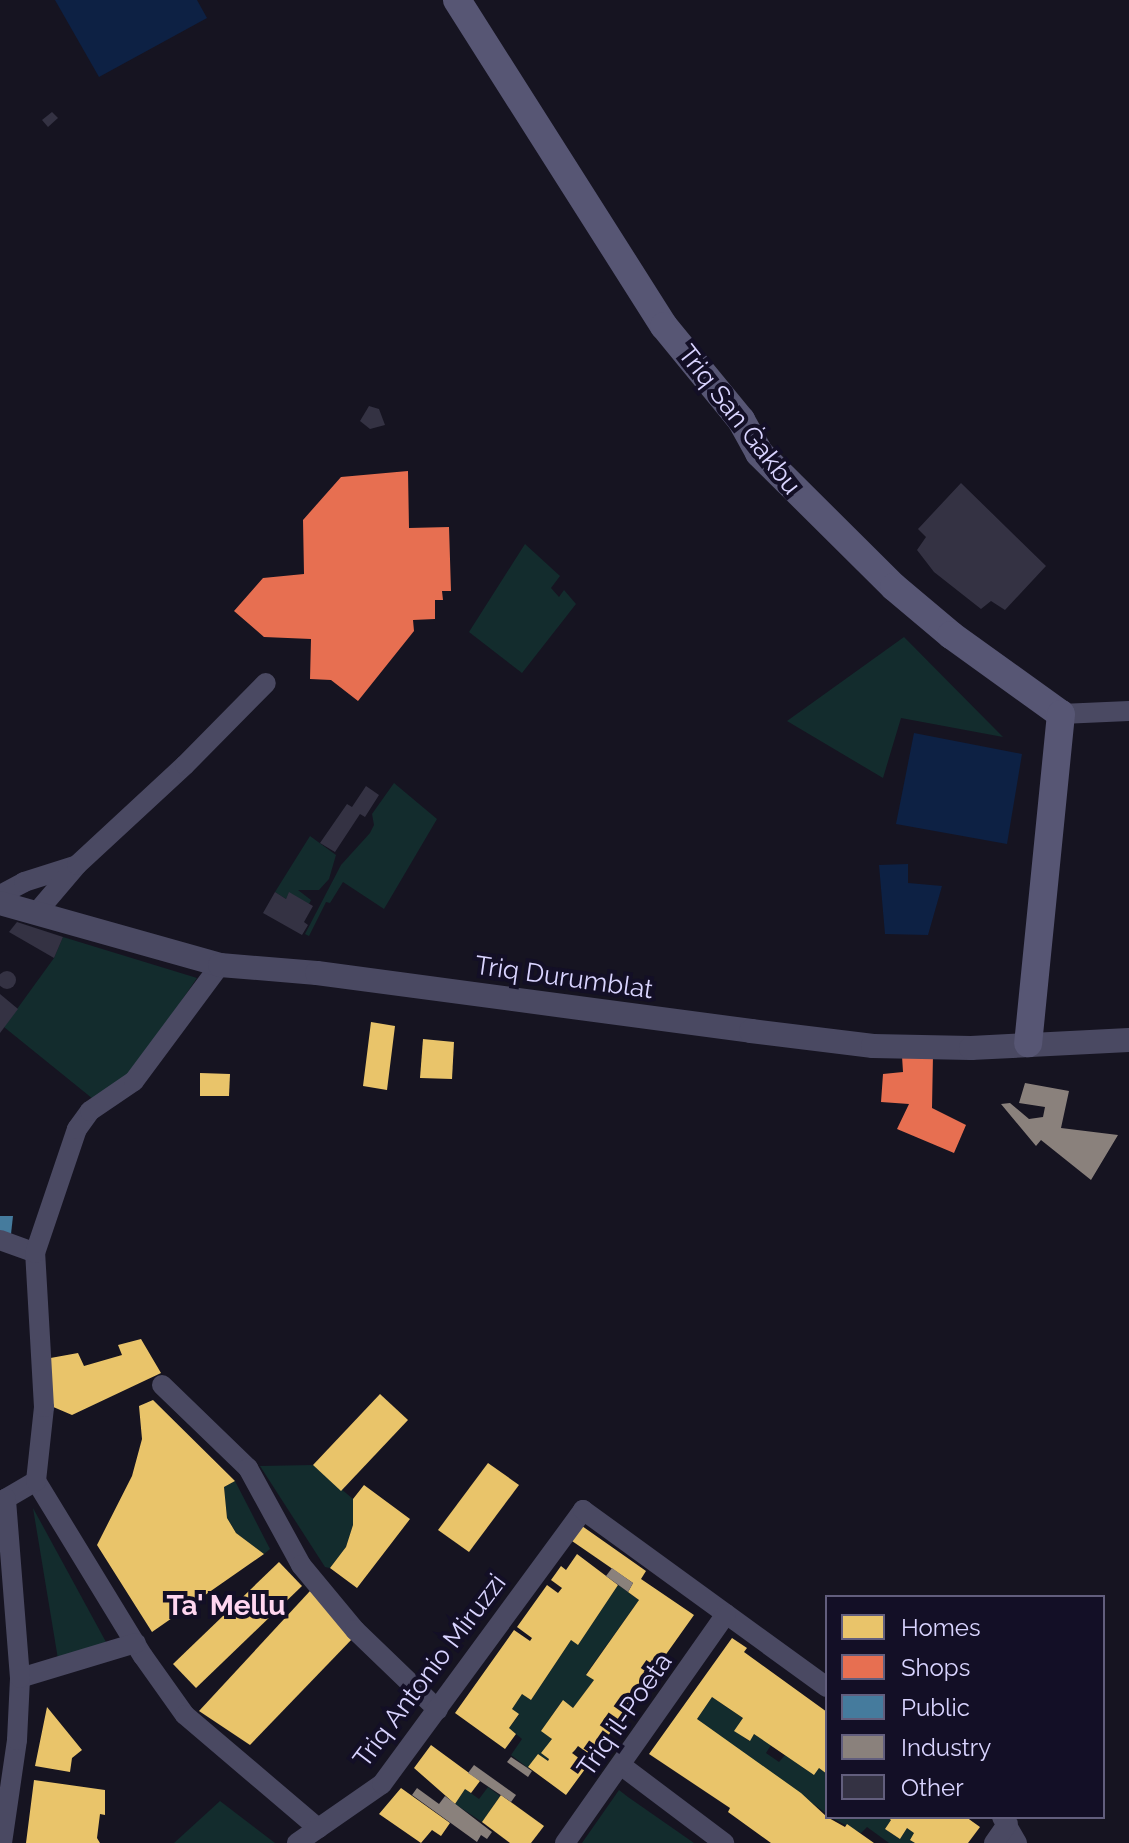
<!DOCTYPE html>
<meta charset="utf-8">
<style>
body{margin:0}
#map{position:relative;width:1129px;height:1843px;overflow:hidden;background:#161421;font-family:Raleway,sans-serif}
div>[style]{position:absolute}
.green>*{inset:0;background:#132c2d}
.water>*{inset:0;background:#0d2144}
.homes>*{inset:0;background:#e9c46a}
.shops>*{inset:0;background:#e76f51}
.public>*{inset:0;background:#457b9d}
.industry>*{inset:0;background:#8a817c}
.building>*{inset:0;background:#343243}
.round{border-radius:50%}
.minor>*{height:20px;margin:-10px;padding:0 10px;transform-origin:10px;border-radius:10px;background:#4a4962}
.tertiary>*{height:24px;margin:-12px;padding:0 12px;transform-origin:12px;border-radius:12px;background:#4a4962}
.secondary>*{height:28px;margin:-14px;padding:0 14px;transform-origin:14px;border-radius:14px;background:#575674}
span{translate:-50% -50%;white-space:nowrap;text-align:center;line-height:1.15;-webkit-text-stroke:8px #130f26;paint-order:stroke}
.street-label{font-size:26px;color:#d9d4ff}
.neighbourhood-label{font-size:28px;color:#ffd6f0;font-weight:700}
.legend{position:absolute;left:825px;top:1595px;width:280px;height:224px;box-sizing:border-box;background:#130f26;border:2px solid #625e7d;margin:0;padding:10px 14px;list-style:none;font-size:24px;color:#d9d4ff}
.legend li{display:flex;align-items:center;gap:16px;height:40px}
.legend b{width:40px;border:2px solid #625e7d}
</style>
<div id="map">
<div class="green">
<i style="clip-path:polygon(525px 544px,560px 576px,551px 588px,559px 597px,564px 590px,576px 604px,522px 673px,469px 632px)"></i>
<i style="clip-path:polygon(904px 637px,1003px 737px,901px 718px,883px 778px,787px 721px)"></i>
<i style="clip-path:polygon(394px 783px,437px 819px,384px 909px,343px 882px,330px 903px,326px 902px,309px 936px,305px 934px,341px 865px,370px 833px,374px 825px,372px 814px)"></i>
<i style="clip-path:polygon(310px 836px,336px 855px,329px 879px,319px 890px,298px 890px,311px 900px,309px 904px,289px 893px,286px 899px,275px 892px)"></i>
<i style="clip-path:polygon(63px 937px,197px 978px,129px 1077px,93px 1099px,4px 1027px,54px 958px)"></i>
<i style="clip-path:polygon(313px 1465px,353px 1499px,353px 1525px,346px 1547px,330px 1568px,325px 1567px,260px 1466px)"></i>
<i style="clip-path:polygon(235px 1481px,270px 1549px,264px 1554px,236px 1533px,227px 1518px,224px 1487px)"></i>
<i style="clip-path:polygon(33px 1508px,106px 1642px,58px 1659px)"></i>
<i style="clip-path:polygon(618px 1585px,639px 1600px,586px 1674px,594px 1680px,573px 1708px,562px 1701px,542px 1730px,552px 1739px,548px 1761px,538px 1754px,528px 1768px,511px 1755px,522px 1739px,509px 1728px,519px 1715px,512px 1709px,522px 1694px,531px 1700px,571px 1640px,578px 1645px)"></i>
<i style="clip-path:polygon(712px 1697px,743px 1718px,735px 1731px,749px 1741px,754px 1734px,771px 1745px,766px 1753px,779px 1762px,785px 1755px,814px 1775px,819px 1768px,827px 1774px,827px 1814px,697px 1719px)"></i>
<i style="clip-path:polygon(488px 1787px,500px 1796px,482px 1822px,455px 1804px,465px 1789px,479px 1799px)"></i>
<i style="clip-path:polygon(619px 1790px,628px 1797px,694px 1843px,582px 1843px)"></i>
<i style="clip-path:polygon(220px 1801px,275px 1843px,174px 1843px)"></i>
<i style="clip-path:polygon(830px 1817px,887px 1817px,891px 1820px,885px 1829px,900px 1839px,907px 1828px,914px 1833px,910px 1840px,915px 1843px,889px 1843px,867px 1827px,861px 1833px)"></i>
</div>
<div class="water">
<i style="clip-path:polygon(55px 0,197px 0,207px 18px,99px 77px)"></i>
<i style="clip-path:polygon(914px 733px,1022px 754px,1007px 844px,896px 824px)"></i>
<i style="clip-path:polygon(908px 864px,908px 883px,942px 886px,928px 935px,885px 934px,879px 865px)"></i>
</div>
<div class="homes">
<i style="clip-path:polygon(371px 1022px,395px 1026px,387px 1090px,363px 1086px)"></i>
<i style="clip-path:polygon(423px 1039px,454px 1042px,452px 1079px,420px 1078px)"></i>
<i style="clip-path:polygon(200px 1073px,230px 1074px,229px 1096px,200px 1096px)"></i>
<i style="clip-path:polygon(141px 1339px,161px 1373px,72px 1415px,51px 1406px,45px 1359px,78px 1353px,84px 1366px,122px 1355px,118px 1345px)"></i>
<i style="clip-path:polygon(380px 1394px,408px 1420px,341px 1491px,313px 1465px)"></i>
<i style="clip-path:polygon(153px 1400px,235px 1481px,224px 1487px,227px 1518px,236px 1533px,264px 1554px,152px 1632px,97px 1545px,132px 1476px,142px 1439px,139px 1406px)"></i>
<i style="clip-path:polygon(488px 1463px,519px 1485px,469px 1552px,438px 1530px)"></i>
<i style="clip-path:polygon(364px 1485px,410px 1519px,357px 1588px,330px 1568px,346px 1547px,353px 1525px,353px 1499px)"></i>
<i style="clip-path:polygon(582px 1526px,646px 1571px,641px 1579px,694px 1615px,593px 1757px,578px 1746px,575px 1750px,572px 1753px,588px 1765px,566px 1795px,528px 1767px,538px 1754px,548px 1761px,549px 1759px,541px 1753px,552px 1739px,541px 1731px,563px 1700px,573px 1708px,594px 1680px,586px 1675px,639px 1600px,628px 1592px,633px 1583px,572px 1541px)"></i>
<i style="clip-path:polygon(577px 1554px,618px 1585px,578px 1645px,571px 1640px,531px 1700px,522px 1694px,512px 1709px,519px 1714px,509px 1728px,516px 1734px,505px 1749px,455px 1713px,514px 1630px,530px 1641px,532px 1638px,517px 1627px,547px 1585px,558px 1593px,562px 1588px,551px 1580px,561px 1566px,566px 1570px)"></i>
<i style="clip-path:polygon(279px 1562px,302px 1586px,196px 1688px,173px 1664px)"></i>
<i style="clip-path:polygon(310px 1591px,354px 1637px,250px 1745px,199px 1711px)"></i>
<i style="clip-path:polygon(732px 1638px,747px 1648px,744px 1652px,827px 1712px,827px 1774px,819px 1768px,814px 1775px,754px 1734px,750px 1741px,734px 1731px,743px 1718px,712px 1697px,697px 1719px,801px 1793px,827px 1817px,845px 1827px,847px 1824px,874px 1843px,771px 1843px,728px 1812px,730px 1808px,649px 1754px)"></i>
<i style="clip-path:polygon(47px 1707px,82px 1750px,72px 1758px,70px 1772px,35px 1766px)"></i>
<i style="clip-path:polygon(431px 1745px,480px 1781px,471px 1793px,465px 1789px,455px 1804px,414px 1768px)"></i>
<i style="clip-path:polygon(34px 1780px,105px 1790px,105px 1815px,100px 1814px,97px 1838px,100px 1843px,26px 1843px)"></i>
<i style="clip-path:polygon(401px 1788px,450px 1823px,441px 1836px,432px 1830px,421px 1843px,379px 1814px)"></i>
<i style="clip-path:polygon(501px 1795px,544px 1826px,531px 1843px,510px 1843px,482px 1822px)"></i>
<i style="clip-path:polygon(887px 1817px,966px 1817px,980px 1827px,968px 1843px,915px 1843px,910px 1840px,914px 1833px,907px 1828px,900px 1839px,885px 1829px,891px 1820px)"></i>
</div>
<div class="shops">
<i style="clip-path:polygon(408px 471px,409px 528px,449px 527px,451px 591px,442px 591px,443px 600px,435px 600px,435px 619px,413px 620px,414px 631px,358px 701px,331px 680px,310px 679px,311px 639px,264px 637px,234px 611px,263px 578px,304px 574px,303px 520px,341px 477px)"></i>
<i style="clip-path:polygon(933px 1055px,932px 1108px,966px 1125px,954px 1153px,897px 1129px,909px 1104px,881px 1102px,883px 1074px,903px 1072px,902px 1056px)"></i>
</div>
<div class="public">
<i style="clip-path:polygon(0 1216px,13px 1216px,11px 1234px,0 1233px)"></i>
</div>
<div class="industry">
<i style="clip-path:polygon(1025px 1083px,1069px 1091px,1061px 1128px,1118px 1135px,1091px 1180px,1041px 1140px,1036px 1146px,1001px 1104px,1010px 1103px,1029px 1119px,1043px 1117px,1045px 1107px,1019px 1103px)"></i>
<i style="clip-path:polygon(612px 1568px,633px 1583px,628px 1592px,606px 1576px)"></i>
<i style="clip-path:polygon(511px 1757px,532px 1771px,528px 1777px,507px 1762px)"></i>
<i style="clip-path:polygon(474px 1765px,516px 1795px,511px 1802px,468px 1773px)"></i>
<i style="clip-path:polygon(417px 1788px,439px 1804px,445px 1796px,492px 1832px,487px 1839px,481px 1835px,477px 1842px,412px 1795px)"></i>
</div>
<div class="building">
<i style="clip-path:polygon(52px 112px,58px 118px,48px 127px,42px 120px)"></i>
<i style="clip-path:polygon(369px 406px,379px 409px,385px 425px,370px 429px,360px 421px)"></i>
<i style="clip-path:polygon(961px 483px,1046px 566px,1005px 610px,991px 601px,981px 609px,934px 572px,917px 550px,926px 537px,918px 529px)"></i>
<i style="clip-path:polygon(366px 786px,379px 795px,365px 817px,360px 814px,335px 852px,320px 843px,347px 804px,352px 807px)"></i>
<i style="clip-path:polygon(275px 892px,286px 899px,289px 892px,313px 906px,304px 922px,308px 925px,302px 935px,263px 913px)"></i>
<i style="clip-path:polygon(17px 922px,63px 937px,54px 958px,9px 932px)"></i>
<i class="round" style="left:-2px;top:971px;width:18px;height:18px"></i>
<i style="clip-path:polygon(0 994px,18px 1009px,0 1033px)"></i>
</div>
<div class="minor">
<i style="left:1061px;top:714px;width:68px;rotate:-2.5deg"></i>
<i style="left:0;top:895px;width:27px;rotate:-28deg"></i>
<i style="left:24px;top:882px;width:52px;rotate:-17.7deg"></i>
<i style="left:37px;top:912px;width:62px;rotate:-49.6deg"></i>
<i style="left:77px;top:865px;width:147px;rotate:-42.8deg"></i>
<i style="left:185px;top:765px;width:115px;rotate:-45.4deg"></i>
<i style="left:0;top:1240px;width:37px;rotate:20deg"></i>
<i style="left:162px;top:1385px;width:120px;rotate:44deg"></i>
<i style="left:248px;top:1468px;width:111px;rotate:61.3deg"></i>
<i style="left:301px;top:1565px;width:85px;rotate:50.3deg"></i>
<i style="left:355px;top:1630px;width:115px;rotate:43.9deg"></i>
<i style="left:36px;top:1481px;width:205px;rotate:58.6deg"></i>
<i style="left:143px;top:1656px;width:72px;rotate:54.6deg"></i>
<i style="left:185px;top:1715px;width:175px;rotate:40.4deg"></i>
<i style="left:0;top:1502px;width:42px;rotate:-30.3deg"></i>
<i style="left:36px;top:1481px;width:74px;rotate:-83.8deg"></i>
<i style="left:44px;top:1407px;width:154px;rotate:-93.3deg"></i>
<i style="left:35px;top:1253px;width:131px;rotate:-71.3deg"></i>
<i style="left:77px;top:1129px;width:22px;rotate:-54deg"></i>
<i style="left:90px;top:1111px;width:53px;rotate:-34.3deg"></i>
<i style="left:134px;top:1081px;width:144px;rotate:-53.4deg"></i>
<i style="left:20px;top:1678px;width:121px;rotate:-16.8deg"></i>
<i style="left:622px;top:1766px;width:128px;rotate:37deg"></i>
<i style="left:1002px;top:1817px;width:30px;rotate:60deg"></i>
<i style="left:2px;top:1843px;width:104px;rotate:-81.7deg"></i>
<i style="left:17px;top:1740px;width:62px;rotate:-87.2deg"></i>
<i style="left:20px;top:1678px;width:180px;rotate:-94.5deg"></i>
<i style="left:297px;top:1843px;width:103px;rotate:-34.8deg"></i>
<i style="left:382px;top:1784px;width:340px;rotate:-53.7deg"></i>
<i style="left:583px;top:1510px;width:301px;rotate:36deg"></i>
<i style="left:565px;top:1843px;width:280px;rotate:-54.9deg"></i>
<i style="left:994px;top:1843px;width:24px;rotate:-55deg"></i>
</div>
<div class="tertiary">
<i style="left:0;top:903px;width:229px;rotate:15.7deg"></i>
<i style="left:220px;top:965px;width:97px;rotate:4.7deg"></i>
<i style="left:317px;top:973px;width:438px;rotate:7.6deg"></i>
<i style="left:751px;top:1031px;width:123px;rotate:7deg"></i>
<i style="left:873px;top:1046px;width:98px;rotate:1.2deg"></i>
<i style="left:971px;top:1048px;width:158px;rotate:-2.9deg"></i>
</div>
<div class="secondary">
<i style="left:457px;top:0;width:386px;rotate:57.6deg"></i>
<i style="left:664px;top:326px;width:122px;rotate:50.7deg"></i>
<i style="left:741px;top:420px;width:38px;rotate:61deg"></i>
<i style="left:759px;top:453px;width:190px;rotate:44.8deg"></i>
<i style="left:894px;top:587px;width:75px;rotate:40.1deg"></i>
<i style="left:951px;top:635px;width:135px;rotate:35.7deg"></i>
<i style="left:1061px;top:714px;width:331px;rotate:95.7deg"></i>
</div>
<div class="street-label">
<span style="left:739px;top:420px;rotate:52deg">Triq San Ġakbu</span>
<span style="left:564px;top:978px;rotate:8deg">Triq Durumblat</span>
<span style="left:430px;top:1671px;rotate:-53deg">Triq Antonio Miruzzi</span>
<span style="left:625px;top:1715px;rotate:-55deg">Triq il-Poeta</span>
</div>
<div class="neighbourhood-label">
<span style="left:226px;top:1606px">Ta' Mellu</span>
</div>
<ul class="legend">
<li><b style="height:22px;background:#e9c46a"></b>Homes</li>
<li><b style="height:22px;background:#e76f51"></b>Shops</li>
<li><b style="height:22px;background:#457b9d"></b>Public</li>
<li><b style="height:22px;background:#8a817c"></b>Industry</li>
<li><b style="height:22px;background:#343243"></b>Other</li>
</ul>
</div>
